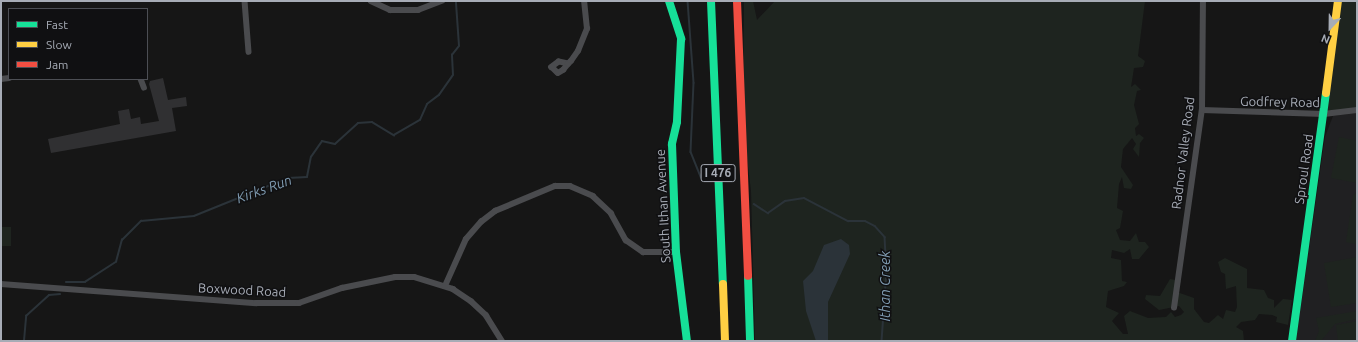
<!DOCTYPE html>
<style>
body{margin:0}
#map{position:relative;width:1358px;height:342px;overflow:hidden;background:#161616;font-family:Ubuntu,sans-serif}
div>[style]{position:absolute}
.built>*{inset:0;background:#202022}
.green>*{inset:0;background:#1e241f}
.water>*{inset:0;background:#2b3339}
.stream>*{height:1.5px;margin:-0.75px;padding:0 0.75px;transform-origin:0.75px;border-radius:0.75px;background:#2b3339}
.building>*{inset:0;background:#303032}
.street>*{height:5.5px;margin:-2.75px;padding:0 2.75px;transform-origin:2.75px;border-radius:2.75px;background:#4a4b4e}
.fast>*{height:8px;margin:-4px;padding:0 4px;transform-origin:4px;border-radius:4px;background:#16e098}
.slow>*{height:8px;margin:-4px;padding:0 4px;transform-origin:4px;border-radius:4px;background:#ffcf43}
.jam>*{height:8px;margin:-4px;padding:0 4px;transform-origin:4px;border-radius:4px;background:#f24e42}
span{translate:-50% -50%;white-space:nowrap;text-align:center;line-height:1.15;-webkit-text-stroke:3px #101012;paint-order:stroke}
.shield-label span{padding:1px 3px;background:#101012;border:1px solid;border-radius:3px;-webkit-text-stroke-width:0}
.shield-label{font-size:12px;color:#a7acb6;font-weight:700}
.street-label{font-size:13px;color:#a7acb6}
.water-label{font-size:14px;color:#7f9bb1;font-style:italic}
.frame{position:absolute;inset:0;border:2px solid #a7acb6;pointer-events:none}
.legend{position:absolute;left:8px;top:8px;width:140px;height:72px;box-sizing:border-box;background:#101012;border:1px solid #4c4e54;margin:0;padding:5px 7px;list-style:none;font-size:12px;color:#a7acb6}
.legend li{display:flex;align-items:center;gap:8px;height:20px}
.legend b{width:20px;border:1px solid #4c4e54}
.north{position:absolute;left:1310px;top:8px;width:40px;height:40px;-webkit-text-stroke:3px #101012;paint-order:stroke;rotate:202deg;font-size:11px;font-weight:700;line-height:16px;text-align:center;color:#a7acb6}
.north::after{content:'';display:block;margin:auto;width:14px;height:18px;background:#a7acb6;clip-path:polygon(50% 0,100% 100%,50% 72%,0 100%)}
</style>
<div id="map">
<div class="built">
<i style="clip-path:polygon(1357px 113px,1357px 341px,1296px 341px,1325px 137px,1333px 116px)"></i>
</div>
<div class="green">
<i style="clip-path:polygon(744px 1px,753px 1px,757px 20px,775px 1px,1145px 1px,1138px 56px,1145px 61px,1143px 67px,1134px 68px,1131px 87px,1135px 84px,1141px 90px,1137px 91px,1134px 105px,1139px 124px,1135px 128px,1136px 136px,1139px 134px,1144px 138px,1140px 143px,1139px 157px,1133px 149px,1136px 144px,1132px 138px,1123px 149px,1121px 167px,1133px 185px,1131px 189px,1124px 188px,1122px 177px,1119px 184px,1117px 208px,1123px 211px,1120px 228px,1116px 230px,1120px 240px,1130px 241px,1136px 233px,1139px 242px,1145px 242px,1149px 247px,1139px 259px,1132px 259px,1130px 249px,1124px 253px,1112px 250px,1111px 258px,1121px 260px,1122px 281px,1127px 282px,1124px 286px,1108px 291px,1106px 307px,1119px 313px,1112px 321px,1123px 334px,1128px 334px,1124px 316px,1130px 311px,1148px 318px,1166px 317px,1171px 312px,1175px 317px,1181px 315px,1184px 312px,1179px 306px,1159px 310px,1145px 299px,1146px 295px,1160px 296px,1170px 279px,1181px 281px,1177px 292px,1194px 298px,1194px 309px,1204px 322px,1209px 323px,1218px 315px,1223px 319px,1226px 310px,1235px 312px,1237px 307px,1236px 286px,1226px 289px,1225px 274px,1221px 272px,1218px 262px,1225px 258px,1247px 269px,1247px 288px,1264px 290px,1268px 298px,1274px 300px,1274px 308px,1283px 299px,1292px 300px,1288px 325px,1276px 322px,1277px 317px,1272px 315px,1259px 314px,1255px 320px,1241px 322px,1236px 327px,1243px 331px,1244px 341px,755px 341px,751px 191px,743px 125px)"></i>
<i style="clip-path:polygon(1338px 1px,1357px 1px,1357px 110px,1324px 114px)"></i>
<i style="clip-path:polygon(1339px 137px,1357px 141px,1357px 183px,1331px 178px)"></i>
<i style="clip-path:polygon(1357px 192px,1357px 244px,1355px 244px,1346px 242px,1353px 195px)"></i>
<i style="clip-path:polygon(2px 227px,11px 227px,11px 246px,2px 246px)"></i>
<i style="clip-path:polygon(1357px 257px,1357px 303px,1331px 307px,1324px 263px)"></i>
<i style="clip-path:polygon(1357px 311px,1357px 319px,1335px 324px,1321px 341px,1315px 341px,1319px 331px,1316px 318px)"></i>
<i style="clip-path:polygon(1357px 321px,1357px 341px,1338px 341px,1336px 325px)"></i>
</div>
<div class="water">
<i style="clip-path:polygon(841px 239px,849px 245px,850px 254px,828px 302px,828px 341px,816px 341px,806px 311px,803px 281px,813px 271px,824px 245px)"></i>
</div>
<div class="stream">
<i style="left:688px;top:1px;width:82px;rotate:85.8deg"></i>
<i style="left:694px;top:83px;width:69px;rotate:92.5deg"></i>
<i style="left:691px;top:152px;width:27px;rotate:68deg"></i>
<i style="left:754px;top:204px;width:17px;rotate:33deg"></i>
<i style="left:768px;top:213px;width:21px;rotate:-35deg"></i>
<i style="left:785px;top:201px;width:19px;rotate:-9deg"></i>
<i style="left:804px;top:198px;width:50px;rotate:27.6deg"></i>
<i style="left:848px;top:221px;width:17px"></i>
<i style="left:865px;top:221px;width:11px;rotate:27deg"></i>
<i style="left:875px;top:226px;width:15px;rotate:48deg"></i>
<i style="left:885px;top:237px;width:33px;rotate:87deg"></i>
<i style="left:887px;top:270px;width:71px;rotate:94deg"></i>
<i style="left:66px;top:282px;width:19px"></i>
<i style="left:85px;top:282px;width:37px;rotate:-33deg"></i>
<i style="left:116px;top:262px;width:23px;rotate:-75deg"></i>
<i style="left:122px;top:240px;width:27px;rotate:-45deg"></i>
<i style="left:141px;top:221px;width:53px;rotate:-5.4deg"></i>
<i style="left:194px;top:216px;width:101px;rotate:-22deg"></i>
<i style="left:288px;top:178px;width:19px;rotate:-3deg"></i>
<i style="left:307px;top:177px;width:20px;rotate:-79deg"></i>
<i style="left:311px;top:157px;width:19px;rotate:-55deg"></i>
<i style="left:322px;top:141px;width:13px;rotate:13deg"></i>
<i style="left:335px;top:144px;width:31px;rotate:-42deg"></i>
<i style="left:358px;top:123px;width:14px;rotate:-4deg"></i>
<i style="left:372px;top:122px;width:26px;rotate:31deg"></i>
<i style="left:394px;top:135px;width:30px;rotate:-30deg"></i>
<i style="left:420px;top:120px;width:17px;rotate:-66deg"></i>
<i style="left:427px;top:104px;width:15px;rotate:-37deg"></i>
<i style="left:439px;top:95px;width:24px;rotate:-55deg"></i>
<i style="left:453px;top:75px;width:20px;rotate:-93deg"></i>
<i style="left:452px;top:55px;width:11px;rotate:-52deg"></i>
<i style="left:459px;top:46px;width:43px;rotate:-94deg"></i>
<i style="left:24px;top:341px;width:25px;rotate:-85deg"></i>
<i style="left:26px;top:316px;width:31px;rotate:-42deg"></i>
<i style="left:49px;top:295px;width:11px;rotate:-5deg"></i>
</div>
<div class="building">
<i style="clip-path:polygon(163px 78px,168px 100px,186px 97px,187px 106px,172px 108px,176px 131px,51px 153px,48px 139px,120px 124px,118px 111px,129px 109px,131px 119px,140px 117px,141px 124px,159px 121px,149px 84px,150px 81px)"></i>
</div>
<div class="street">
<i style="left:245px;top:1px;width:51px;rotate:85.5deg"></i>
<i style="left:371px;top:1px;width:21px;rotate:25deg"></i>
<i style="left:390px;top:10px;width:28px"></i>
<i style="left:418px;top:10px;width:26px;rotate:-21deg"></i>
<i style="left:568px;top:64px;width:9px;rotate:-167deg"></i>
<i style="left:559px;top:62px;width:9px;rotate:144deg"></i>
<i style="left:552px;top:67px;width:8px;rotate:45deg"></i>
<i style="left:558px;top:73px;width:6px;rotate:-31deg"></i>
<i style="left:563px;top:70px;width:8px;rotate:-50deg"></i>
<i style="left:568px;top:64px;width:4px;rotate:-45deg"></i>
<i style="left:571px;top:61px;width:12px;rotate:-55deg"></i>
<i style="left:578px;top:51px;width:24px;rotate:-68deg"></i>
<i style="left:587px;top:29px;width:28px;rotate:-96deg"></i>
<i style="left:1px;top:79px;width:8px;rotate:-7deg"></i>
<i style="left:141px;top:79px;width:9px;rotate:69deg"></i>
<i style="left:1202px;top:110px;width:122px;rotate:1.9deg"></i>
<i style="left:1324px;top:114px;width:33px;rotate:-7deg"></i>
<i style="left:1px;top:284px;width:256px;rotate:4.3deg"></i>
<i style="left:256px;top:303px;width:43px"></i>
<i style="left:299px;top:303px;width:46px;rotate:-19.2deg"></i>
<i style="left:342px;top:288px;width:54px;rotate:-11.7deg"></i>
<i style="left:395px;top:277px;width:19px"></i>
<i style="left:414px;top:277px;width:41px;rotate:17.1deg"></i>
<i style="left:453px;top:289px;width:22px;rotate:34deg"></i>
<i style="left:471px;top:301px;width:21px;rotate:43deg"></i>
<i style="left:486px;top:315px;width:31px;rotate:58deg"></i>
<i style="left:445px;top:286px;width:51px;rotate:-65.9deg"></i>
<i style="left:466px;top:239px;width:23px;rotate:-49deg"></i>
<i style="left:481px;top:222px;width:18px;rotate:-38deg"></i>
<i style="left:495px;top:211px;width:65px;rotate:-22.6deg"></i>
<i style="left:555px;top:186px;width:15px"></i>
<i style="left:570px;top:186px;width:25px;rotate:23deg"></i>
<i style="left:593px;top:196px;width:25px;rotate:43deg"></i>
<i style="left:611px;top:213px;width:31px;rotate:61deg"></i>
<i style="left:626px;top:240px;width:21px;rotate:35deg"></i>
<i style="left:643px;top:252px;width:33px"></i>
<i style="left:1174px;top:308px;width:200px;rotate:-82deg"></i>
<i style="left:1202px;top:110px;width:109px;rotate:-89.5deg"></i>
</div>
<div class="fast">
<i style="left:669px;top:1px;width:40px;rotate:72deg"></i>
<i style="left:681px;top:39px;width:83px;rotate:92.8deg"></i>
<i style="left:677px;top:122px;width:23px;rotate:103deg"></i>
<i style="left:672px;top:144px;width:108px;rotate:87.9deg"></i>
<i style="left:676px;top:252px;width:90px;rotate:83deg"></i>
<i style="left:711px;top:1px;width:283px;rotate:87.6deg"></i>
<i style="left:748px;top:276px;width:65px;rotate:88.2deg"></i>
<i style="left:1292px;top:341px;width:250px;rotate:-82.2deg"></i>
</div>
<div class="slow">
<i style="left:1326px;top:93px;width:93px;rotate:-82.6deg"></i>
<i style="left:723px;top:284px;width:57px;rotate:88deg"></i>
</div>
<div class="jam">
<i style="left:737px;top:1px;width:275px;rotate:87.7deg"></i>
</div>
<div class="shield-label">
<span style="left:718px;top:173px">I 476</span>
</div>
<div class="street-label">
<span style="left:1280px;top:102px;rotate:1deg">Godfrey Road</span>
<span style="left:1183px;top:153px;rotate:-83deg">Radnor Valley Road</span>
<span style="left:1304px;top:169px;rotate:-82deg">Sproul Road</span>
<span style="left:663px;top:206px;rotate:-93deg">South Ithan Avenue</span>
<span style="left:242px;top:290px;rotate:3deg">Boxwood Road</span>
</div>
<div class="water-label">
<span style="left:264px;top:189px;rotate:-20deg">Kirks Run</span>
<span style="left:885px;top:286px;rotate:-90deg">Ithan Creek</span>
</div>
<div class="frame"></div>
<ul class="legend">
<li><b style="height:5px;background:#16e098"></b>Fast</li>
<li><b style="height:5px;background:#ffcf43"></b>Slow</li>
<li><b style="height:5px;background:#f24e42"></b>Jam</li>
</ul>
<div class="north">N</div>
</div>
